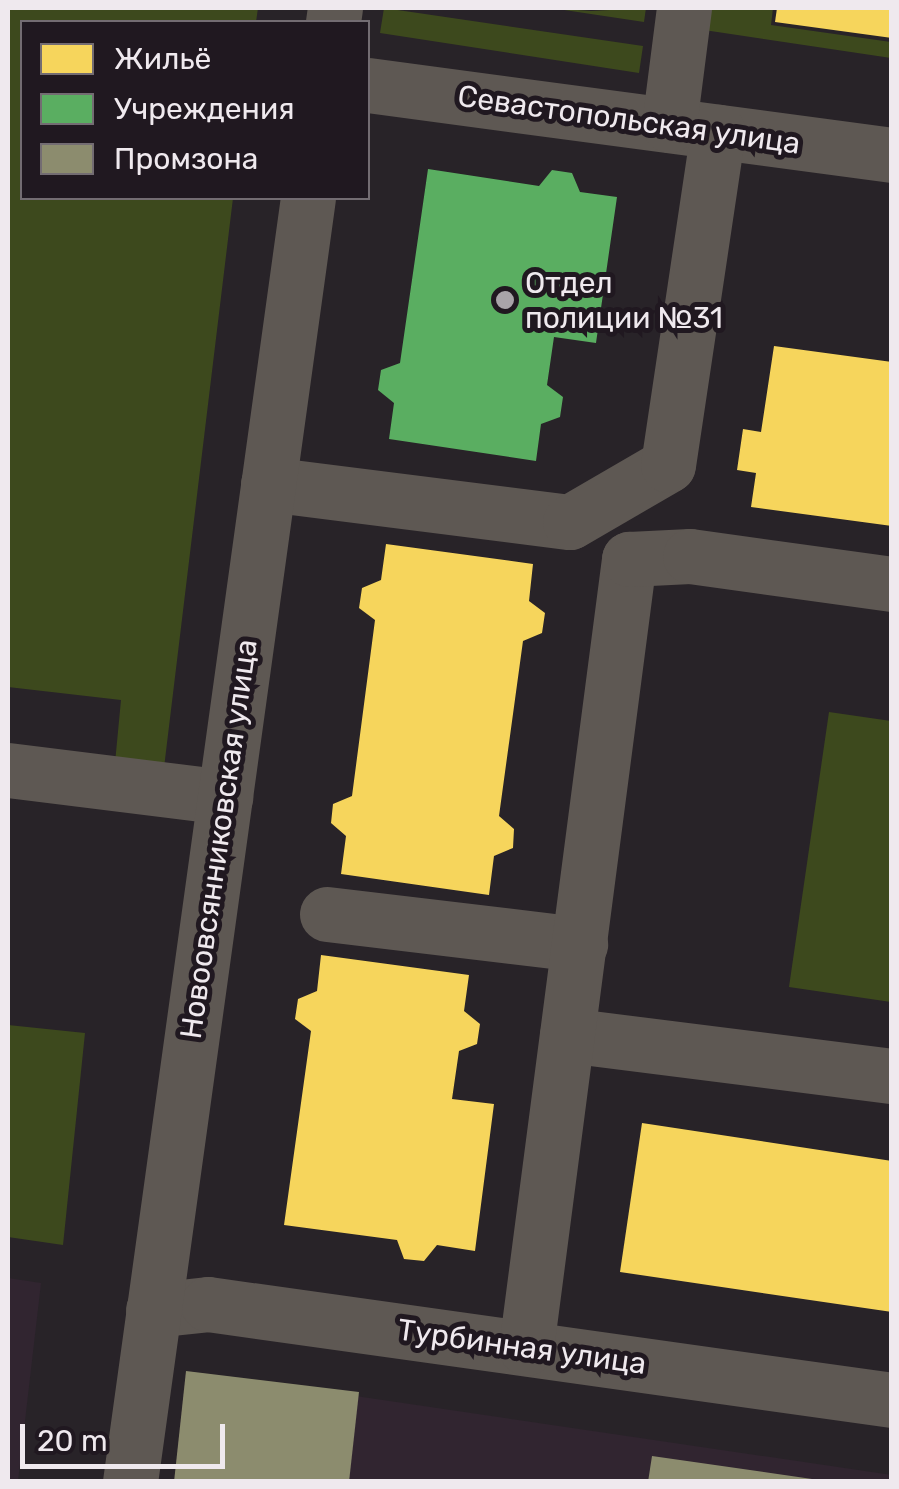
<!DOCTYPE html>
<meta charset="utf-8">
<style>
body{margin:0}
#map{position:relative;width:899px;height:1489px;overflow:hidden;background:#282328;font-family:Rubik,sans-serif}
div>[style]{position:absolute}
.built>*{inset:0;background:#312530}
.green>*{inset:0;background:#3d491d}
.homes>*{inset:0;background:#f6d55c}
.public>*{inset:0;background:#5aae61}
.industry>*{inset:0;background:#8c8c6e}
.minor>*{height:55px;margin:-27.5px;padding:0 27.5px;transform-origin:27.5px;border-radius:27.5px;background:#5e5853}
.dots>*{width:28px;height:28px;translate:-50% -50%;box-sizing:border-box;border:5px solid #201820;border-radius:50%}
span{translate:-50% -50%;white-space:nowrap;text-align:center;line-height:1.15;-webkit-text-stroke:10px #201820;paint-order:stroke}
.street-label{font-size:30px;color:#efe9ee}
.poi-label{font-size:30px;color:#efe9ee}
.left{translate:0 -50%;text-align:left}
.frame{position:absolute;inset:0;border:10px solid #efe9ee;pointer-events:none}
.legend{position:absolute;left:20px;top:20px;width:350px;height:180px;box-sizing:border-box;background:#201820;border:2px solid #736c72;margin:0;padding:12px 18px;list-style:none;font-size:30px;color:#efe9ee}
.legend li{display:flex;align-items:center;gap:20px;height:50px}
.legend b{width:50px;border:2px solid #736c72}
.scale{position:absolute;left:20px;top:1424px;width:205px;height:45px;box-sizing:border-box;border:5px solid #efe9ee;border-top:0;padding-left:12px;font-size:30px;line-height:35px;white-space:nowrap;color:#efe9ee;-webkit-text-stroke:8px #201820;paint-order:stroke}
</style>
<div id="map">
<div class="built">
<i style="clip-path:polygon(8px 1278px,41px 1283px,18px 1481px,8px 1481px)"></i>
<i style="clip-path:polygon(186px 1371px,892px 1475px,891px 1482px,174px 1482px)"></i>
</div>
<div class="green">
<i style="clip-path:polygon(8px 8px,258px 8px,256px 22px,22px 22px,22px 198px,233px 198px,163px 776px,115px 763px,121px 700px,8px 687px)"></i>
<i style="clip-path:polygon(384px 8px,643px 46px,639px 73px,380px 33px)"></i>
<i style="clip-path:polygon(551px 8px,591px 11px,646px 8px,644px 22px)"></i>
<i style="clip-path:polygon(707px 8px,773px 8px,771px 25px,891px 42px,891px 58px,704px 30px)"></i>
<i style="clip-path:polygon(829px 712px,891px 721px,891px 1002px,789px 987px)"></i>
<i style="clip-path:polygon(8px 1025px,85px 1033px,63px 1245px,8px 1237px)"></i>
</div>
<div class="homes">
<i style="clip-path:polygon(777px 8px,892px 8px,892px 38px,775px 22px)"></i>
<i style="clip-path:polygon(774px 346px,892px 362px,892px 526px,751px 507px,756px 473px,737px 470px,743px 429px,761px 432px)"></i>
<i style="clip-path:polygon(386px 544px,533px 564px,529px 601px,545px 613px,542px 633px,523px 641px,499px 816px,514px 829px,513px 848px,494px 856px,489px 895px,341px 874px,346px 836px,331px 823px,333px 804px,352px 796px,375px 620px,359px 608px,362px 588px,381px 580px)"></i>
<i style="clip-path:polygon(321px 955px,469px 975px,464px 1011px,480px 1024px,477px 1044px,459px 1051px,452px 1099px,494px 1104px,475px 1251px,437px 1245px,424px 1261px,404px 1259px,397px 1240px,284px 1225px,311px 1031px,295px 1019px,298px 999px,317px 991px)"></i>
<i style="clip-path:polygon(642px 1123px,892px 1161px,892px 1312px,620px 1272px)"></i>
</div>
<div class="public">
<i style="clip-path:polygon(428px 169px,539px 186px,552px 170px,572px 173px,580px 192px,617px 197px,596px 343px,554px 337px,547px 385px,563px 397px,560px 417px,541px 424px,536px 461px,389px 439px,394px 403px,378px 390px,381px 370px,400px 363px)"></i>
</div>
<div class="industry">
<i style="clip-path:polygon(186px 1371px,359px 1392px,349px 1482px,174px 1482px)"></i>
<i style="clip-path:polygon(652px 1456px,812px 1479px,812px 1482px,648px 1482px)"></i>
</div>
<div class="minor">
<i style="left:333px;top:22px;width:14px;rotate:-82deg"></i>
<i style="left:368px;top:85px;width:529px;rotate:7.61deg"></i>
<i style="left:669px;top:125px;width:118px;rotate:-82.7deg"></i>
<i style="left:268px;top:484px;width:304px;rotate:7.2deg"></i>
<i style="left:570px;top:522px;width:113px;rotate:-30.2deg"></i>
<i style="left:668px;top:465px;width:337px;rotate:-81.5deg"></i>
<i style="left:8px;top:770px;width:219px;rotate:7.1deg"></i>
<i style="left:327px;top:914px;width:255px;rotate:6.8deg"></i>
<i style="left:567px;top:1035px;width:328px;rotate:7.2deg"></i>
<i style="left:153px;top:1310px;width:55px;rotate:-6.2deg"></i>
<i style="left:208px;top:1304px;width:691px;rotate:7.99deg"></i>
<i style="left:526px;top:1348px;width:796px;rotate:-82.56deg"></i>
<i style="left:629px;top:559px;width:61px;rotate:-2.8deg"></i>
<i style="left:690px;top:556px;width:204px;rotate:7.9deg"></i>
<i style="left:130px;top:1482px;width:1296px;rotate:-82.11deg"></i>
</div>
<div class="dots">
<i style="left:505px;top:300px;background:#a9a4a9"></i>
</div>
<div class="street-label">
<span style="left:629px;top:120px;rotate:8deg">Севастопольская улица</span>
<span style="left:219px;top:839px;rotate:-82deg">Новоовсянниковская улица</span>
<span style="left:522px;top:1347px;rotate:8deg">Турбинная улица</span>
</div>
<div class="poi-label">
<span class="left" style="left:525px;top:300px">Отдел<br>полиции №31</span>
</div>
<div class="frame"></div>
<ul class="legend">
<li><b style="height:28px;background:#f6d55c"></b>Жильё</li>
<li><b style="height:28px;background:#5aae61"></b>Учреждения</li>
<li><b style="height:28px;background:#8c8c6e"></b>Промзона</li>
</ul>
<div class="scale">20 m</div>
</div>
